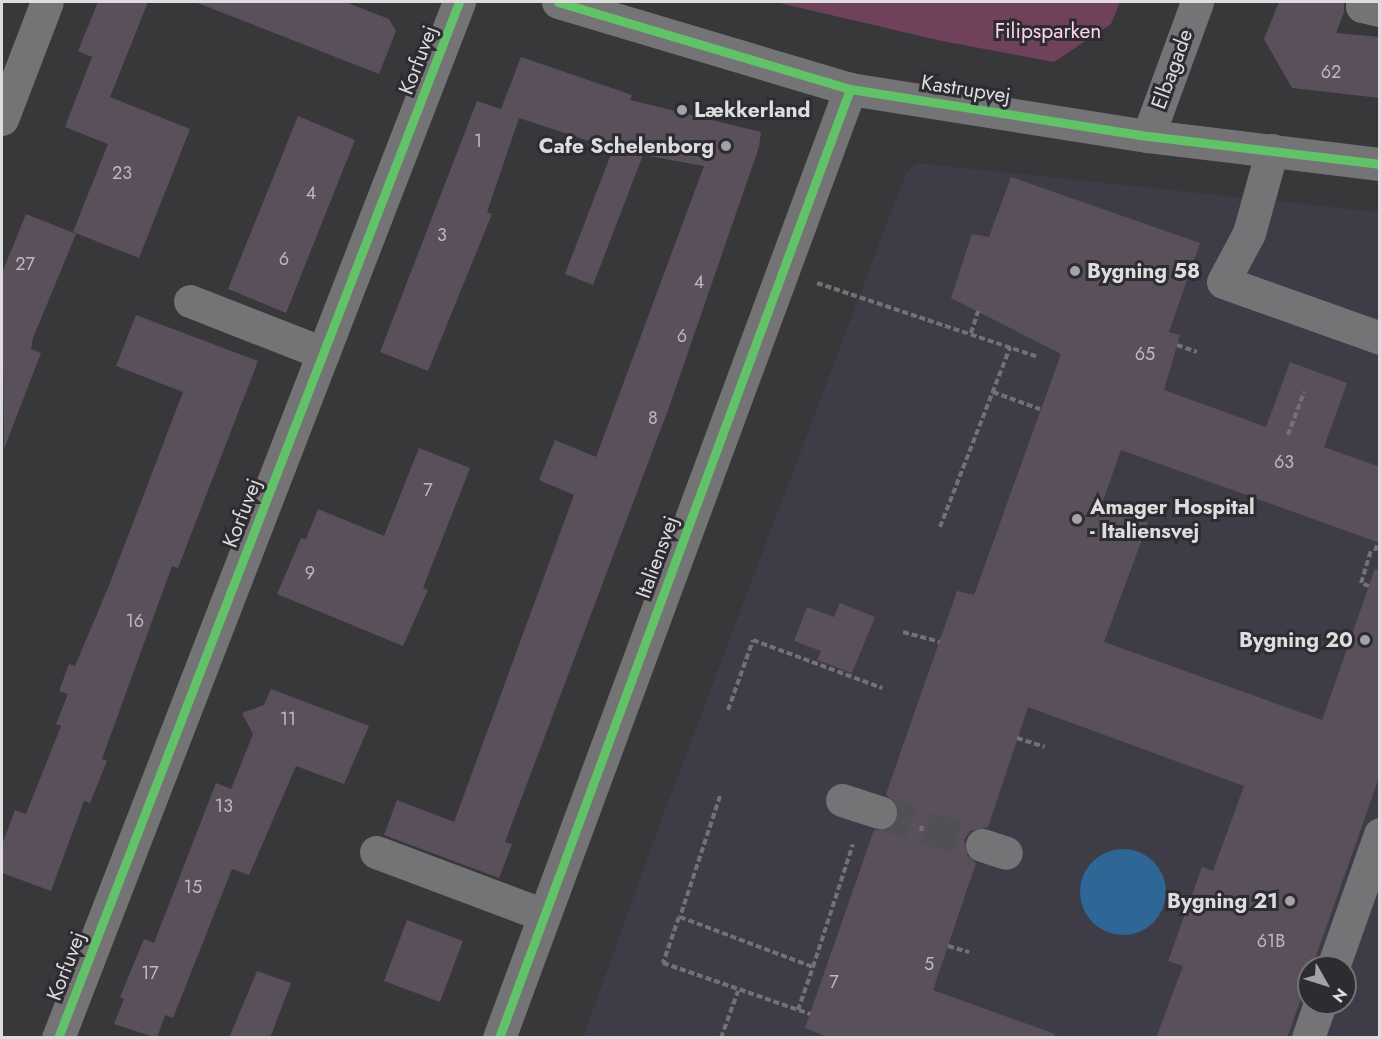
<!DOCTYPE html>
<meta charset="utf-8">
<style>
body{margin:0}
#map{position:relative;width:1381px;height:1039px;overflow:hidden;background:#38373a;font-family:Jost,sans-serif}
div>[style]{position:absolute}
.built>*{inset:0;background:#3e3c46}
.green>*{inset:0;background:#70415b}
.water>*{inset:0;background:#2e6796}
.round{border-radius:50%}
.building>*{inset:0;background:#5a505c}
.minor-tunnel>*{height:33px;margin-top:-16.5px;transform-origin:0;background:repeating-linear-gradient(90deg,#515053 0 33px,transparent 0 49px)}
.path>*{height:4px;margin-top:-2px;transform-origin:0;background:repeating-linear-gradient(90deg,#727273 0 6px,transparent 0 9px)}
.minor>*{height:33px;margin:-16.5px;padding:0 16.5px;transform-origin:16.5px;border-radius:16.5px;background:#747375}
.cycleway>*{height:9px;margin:-4.5px;padding:0 4.5px;transform-origin:4.5px;border-radius:4.5px;background:#61c268}
.dots>*{width:16px;height:16px;translate:-50% -50%;box-sizing:border-box;border:3px solid #2d2c31;border-radius:50%}
span{translate:-50% -50%;white-space:nowrap;text-align:center;line-height:1.15;-webkit-text-stroke:6px #2d2c31;paint-order:stroke}
.number-label{font-size:18px;color:#bcb9be}
.number-label span{-webkit-text-stroke-width:0}
.park-label{font-size:21px;color:#fed4e9}
.street-label{font-size:21px;color:#dddcdf}
.poi-label{font-size:21px;color:#dddcdf;font-weight:700}
.left{translate:0 -50%;text-align:left}
.right{translate:-100% -50%;text-align:right}
.frame{position:absolute;inset:0;border:3px solid #dddcdf;pointer-events:none}
.north{position:absolute;left:1297px;top:955px;width:60px;height:60px;box-sizing:border-box;background:#2d2c31;border:2px solid #737277;border-radius:50%;rotate:129deg;font-size:16px;font-weight:700;line-height:24px;text-align:center;color:#dddcdf}
.north::after{content:'';display:block;margin:auto;width:21px;height:27px;background:#a3a2a5;clip-path:polygon(50% 0,100% 100%,50% 72%,0 100%)}
</style>
<div id="map">
<div class="built">
<i style="clip-path:polygon(evenodd,916px 163px,1379px 212px,1379px 1037px,583px 1038px,659px 826px,906px 173px,916px 163px,1309px 967px,1345px 967px,1345px 1003px,1309px 1003px,1309px 967px)"></i>
</div>
<div class="green">
<i style="clip-path:polygon(775px 2px,1120px 2px,1111px 24px,1054px 62px,942px 41px)"></i>
</div>
<div class="water">
<i class="round" style="left:1080px;top:849px;width:86px;height:86px"></i>
</div>
<div class="building">
<i style="clip-path:polygon(98px 2px,148px 2px,110px 97px,190px 129px,139px 258px,73px 232px,108px 144px,65px 127px,92px 57px,78px 51px)"></i>
<i style="clip-path:polygon(195px 2px,345px 2px,389px 19px,396px 31px,379px 74px)"></i>
<i style="clip-path:polygon(1279px 2px,1344px 2px,1344px 12px,1336px 33px,1380px 37px,1380px 98px,1292px 88px,1264px 39px)"></i>
<i style="clip-path:polygon(521px 57px,632px 95px,630px 100px,761px 132px,759px 147px,668px 410px,505px 842px,512px 844px,499px 878px,384px 835px,397px 800px,454px 822px,574px 495px,539px 480px,555px 440px,596px 457px,704px 166px,643px 155px,593px 285px,565px 274px,613px 149px,519px 118px,487px 212px,492px 214px,428px 371px,380px 352px,477px 101px,501px 109px)"></i>
<i style="clip-path:polygon(298px 116px,355px 140px,286px 313px,228px 289px)"></i>
<i style="clip-path:polygon(1011px 177px,1200px 243px,1169px 332px,1180px 335px,1164px 390px,1266px 427px,1290px 362px,1347px 383px,1324px 447px,1380px 467px,1380px 543px,1121px 450px,1101px 506px,1148px 523px,1104px 642px,1322px 720px,1375px 569px,1380px 570px,1380px 775px,1287px 1038px,1156px 1038px,1183px 966px,1168px 961px,1202px 867px,1213px 871px,1244px 786px,1028px 707px,988px 827px,970px 831px,964px 840px,968px 857px,976px 863px,933px 990px,1055px 1034px,1054px 1038px,830px 1038px,805px 1028px,874px 830px,885px 830px,898px 818px,898px 807px,886px 794px,957px 591px,974px 595px,1061px 354px,951px 298px,972px 234px,989px 237px)"></i>
<i style="clip-path:polygon(26px 214px,76px 234px,33px 338px,31px 349px,41px 353px,4px 449px,2px 273px)"></i>
<i style="clip-path:polygon(136px 315px,258px 361px,178px 568px,172px 566px,102px 759px,107px 761px,90px 803px,84px 801px,51px 891px,2px 873px,2px 845px,15px 810px,26px 814px,61px 726px,56px 724px,68px 694px,59px 691px,69px 664px,75px 666px,110px 583px,183px 392px,116px 366px)"></i>
<i style="clip-path:polygon(419px 448px,470px 468px,423px 588px,428px 590px,403px 646px,277px 594px,301px 538px,306px 539px,318px 509px,384px 536px)"></i>
<i style="clip-path:polygon(840px 603px,875px 617px,852px 673px,817px 660px,821px 651px,794px 641px,807px 607px,834px 617px)"></i>
<i style="clip-path:polygon(271px 689px,369px 726px,344px 784px,296px 766px,249px 875px,232px 869px,173px 1018px,165px 1015px,157px 1038px,114px 1024px,124px 999px,120px 997px,144px 939px,154px 943px,216px 783px,231px 789px,253px 734px,242px 713px,264px 705px)"></i>
<i style="clip-path:polygon(407px 920px,463px 941px,440px 1002px,384px 981px)"></i>
<i style="clip-path:polygon(257px 971px,291px 983px,270px 1038px,229px 1038px)"></i>
</div>
<div class="minor-tunnel">
<i style="left:880px;top:812px;width:107px;rotate:17.9deg"></i>
</div>
<div class="path">
<i style="left:817px;top:283px;width:233px;rotate:18.5deg"></i>
<i style="left:971px;top:333px;width:23px;rotate:-72deg"></i>
<i style="left:1177px;top:345px;width:21px;rotate:19deg"></i>
<i style="left:993px;top:392px;width:50px;rotate:19.9deg"></i>
<i style="left:1288px;top:435px;width:46px;rotate:-69.6deg"></i>
<i style="left:940px;top:527px;width:193px;rotate:-68.7deg"></i>
<i style="left:1375px;top:551px;width:9px;rotate:-72deg"></i>
<i style="left:1369px;top:586px;width:9px;rotate:-159deg"></i>
<i style="left:1361px;top:583px;width:34px;rotate:-73deg"></i>
<i style="left:903px;top:632px;width:38px;rotate:15deg"></i>
<i style="left:728px;top:710px;width:74px;rotate:-70.3deg"></i>
<i style="left:753px;top:640px;width:138px;rotate:20.4deg"></i>
<i style="left:1017px;top:738px;width:29px;rotate:18deg"></i>
<i style="left:720px;top:796px;width:127px;rotate:108.3deg"></i>
<i style="left:680px;top:917px;width:142px;rotate:20.6deg"></i>
<i style="left:813px;top:967px;width:129px;rotate:-72deg"></i>
<i style="left:921px;top:831px;width:5px;rotate:-79deg"></i>
<i style="left:679px;top:917px;width:49px;rotate:109.2deg"></i>
<i style="left:663px;top:963px;width:156px;rotate:19.1deg"></i>
<i style="left:948px;top:946px;width:22px;rotate:16deg"></i>
<i style="left:798px;top:1010px;width:46px;rotate:-70.8deg"></i>
<i style="left:721px;top:1038px;width:50px;rotate:-70.1deg"></i>
</div>
<div class="minor">
<i style="left:558px;top:2px;width:305px;rotate:16.6deg"></i>
<i style="left:850px;top:89px;width:302px;rotate:9deg"></i>
<i style="left:1148px;top:136px;width:234px;rotate:6.9deg"></i>
<i style="left:1363px;top:2px;width:4px;rotate:104deg"></i>
<i style="left:1362px;top:6px;width:18px;rotate:13deg"></i>
<i style="left:2px;top:119px;width:125px;rotate:-69deg"></i>
<i style="left:1148px;top:136px;width:143px;rotate:-69.9deg"></i>
<i style="left:1272px;top:150px;width:86px;rotate:105.5deg"></i>
<i style="left:1249px;top:233px;width:55px;rotate:118deg"></i>
<i style="left:1223px;top:282px;width:167px;rotate:19.6deg"></i>
<i style="left:190px;top:301px;width:143px;rotate:21.4deg"></i>
<i style="left:842px;top:800px;width:40px;rotate:18deg"></i>
<i style="left:982px;top:845px;width:25px;rotate:18deg"></i>
<i style="left:376px;top:852px;width:179px;rotate:20.6deg"></i>
<i style="left:1333px;top:967px;width:141px;rotate:-70.5deg"></i>
<i style="left:58px;top:1038px;width:1111px;rotate:-68.84deg"></i>
<i style="left:499px;top:1038px;width:1012px;rotate:-69.7deg"></i>
<i style="left:1308px;top:1038px;width:37px;rotate:-71deg"></i>
</div>
<div class="cycleway">
<i style="left:558px;top:2px;width:305px;rotate:16.6deg"></i>
<i style="left:850px;top:89px;width:302px;rotate:9deg"></i>
<i style="left:1148px;top:136px;width:234px;rotate:6.9deg"></i>
<i style="left:58px;top:1038px;width:1111px;rotate:-68.84deg"></i>
<i style="left:499px;top:1038px;width:1012px;rotate:-69.7deg"></i>
</div>
<div class="dots">
<i style="left:682px;top:110px;background:#a3a2a5"></i>
<i style="left:726px;top:146px;background:#a3a2a5"></i>
<i style="left:1075px;top:271px;background:#a3a2a5"></i>
<i style="left:1077px;top:519px;background:#a3a2a5"></i>
<i style="left:1365px;top:640px;background:#a3a2a5"></i>
<i style="left:1290px;top:901px;background:#a3a2a5"></i>
</div>
<div class="number-label">
<span style="left:1331px;top:72px">62</span>
<span style="left:478px;top:141px">1</span>
<span style="left:122px;top:173px">23</span>
<span style="left:311px;top:193px">4</span>
<span style="left:442px;top:235px">3</span>
<span style="left:284px;top:259px">6</span>
<span style="left:25px;top:264px">27</span>
<span style="left:699px;top:282px">4</span>
<span style="left:682px;top:336px">6</span>
<span style="left:1145px;top:354px">65</span>
<span style="left:653px;top:418px">8</span>
<span style="left:1284px;top:462px">63</span>
<span style="left:428px;top:490px">7</span>
<span style="left:310px;top:573px">9</span>
<span style="left:135px;top:621px">16</span>
<span style="left:288px;top:719px">11</span>
<span style="left:224px;top:806px">13</span>
<span style="left:193px;top:887px">15</span>
<span style="left:1271px;top:941px">61B</span>
<span style="left:929px;top:964px">5</span>
<span style="left:150px;top:973px">17</span>
<span style="left:834px;top:982px">7</span>
</div>
<div class="park-label">
<span style="left:1048px;top:31px">Filipsparken</span>
</div>
<div class="street-label">
<span style="left:418px;top:60px;rotate:-69deg">Korfuvej</span>
<span style="left:1172px;top:69px;rotate:-70deg">Elbagade</span>
<span style="left:966px;top:89px;rotate:9deg">Kastrupvej</span>
<span style="left:242px;top:513px;rotate:-69deg">Korfuvej</span>
<span style="left:657px;top:557px;rotate:-70deg">Italiensvej</span>
<span style="left:66px;top:966px;rotate:-69deg">Korfuvej</span>
</div>
<div class="poi-label">
<span class="left" style="left:694px;top:110px">Lækkerland</span>
<span class="right" style="left:714px;top:146px">Cafe Schelenborg</span>
<span class="left" style="left:1087px;top:271px">Bygning 58</span>
<span class="left" style="left:1090px;top:519px">Amager Hospital<br>- Italiensvej</span>
<span class="right" style="left:1353px;top:640px">Bygning 20</span>
<span class="right" style="left:1278px;top:901px">Bygning 21</span>
</div>
<div class="frame"></div>
<div class="north">N</div>
</div>
